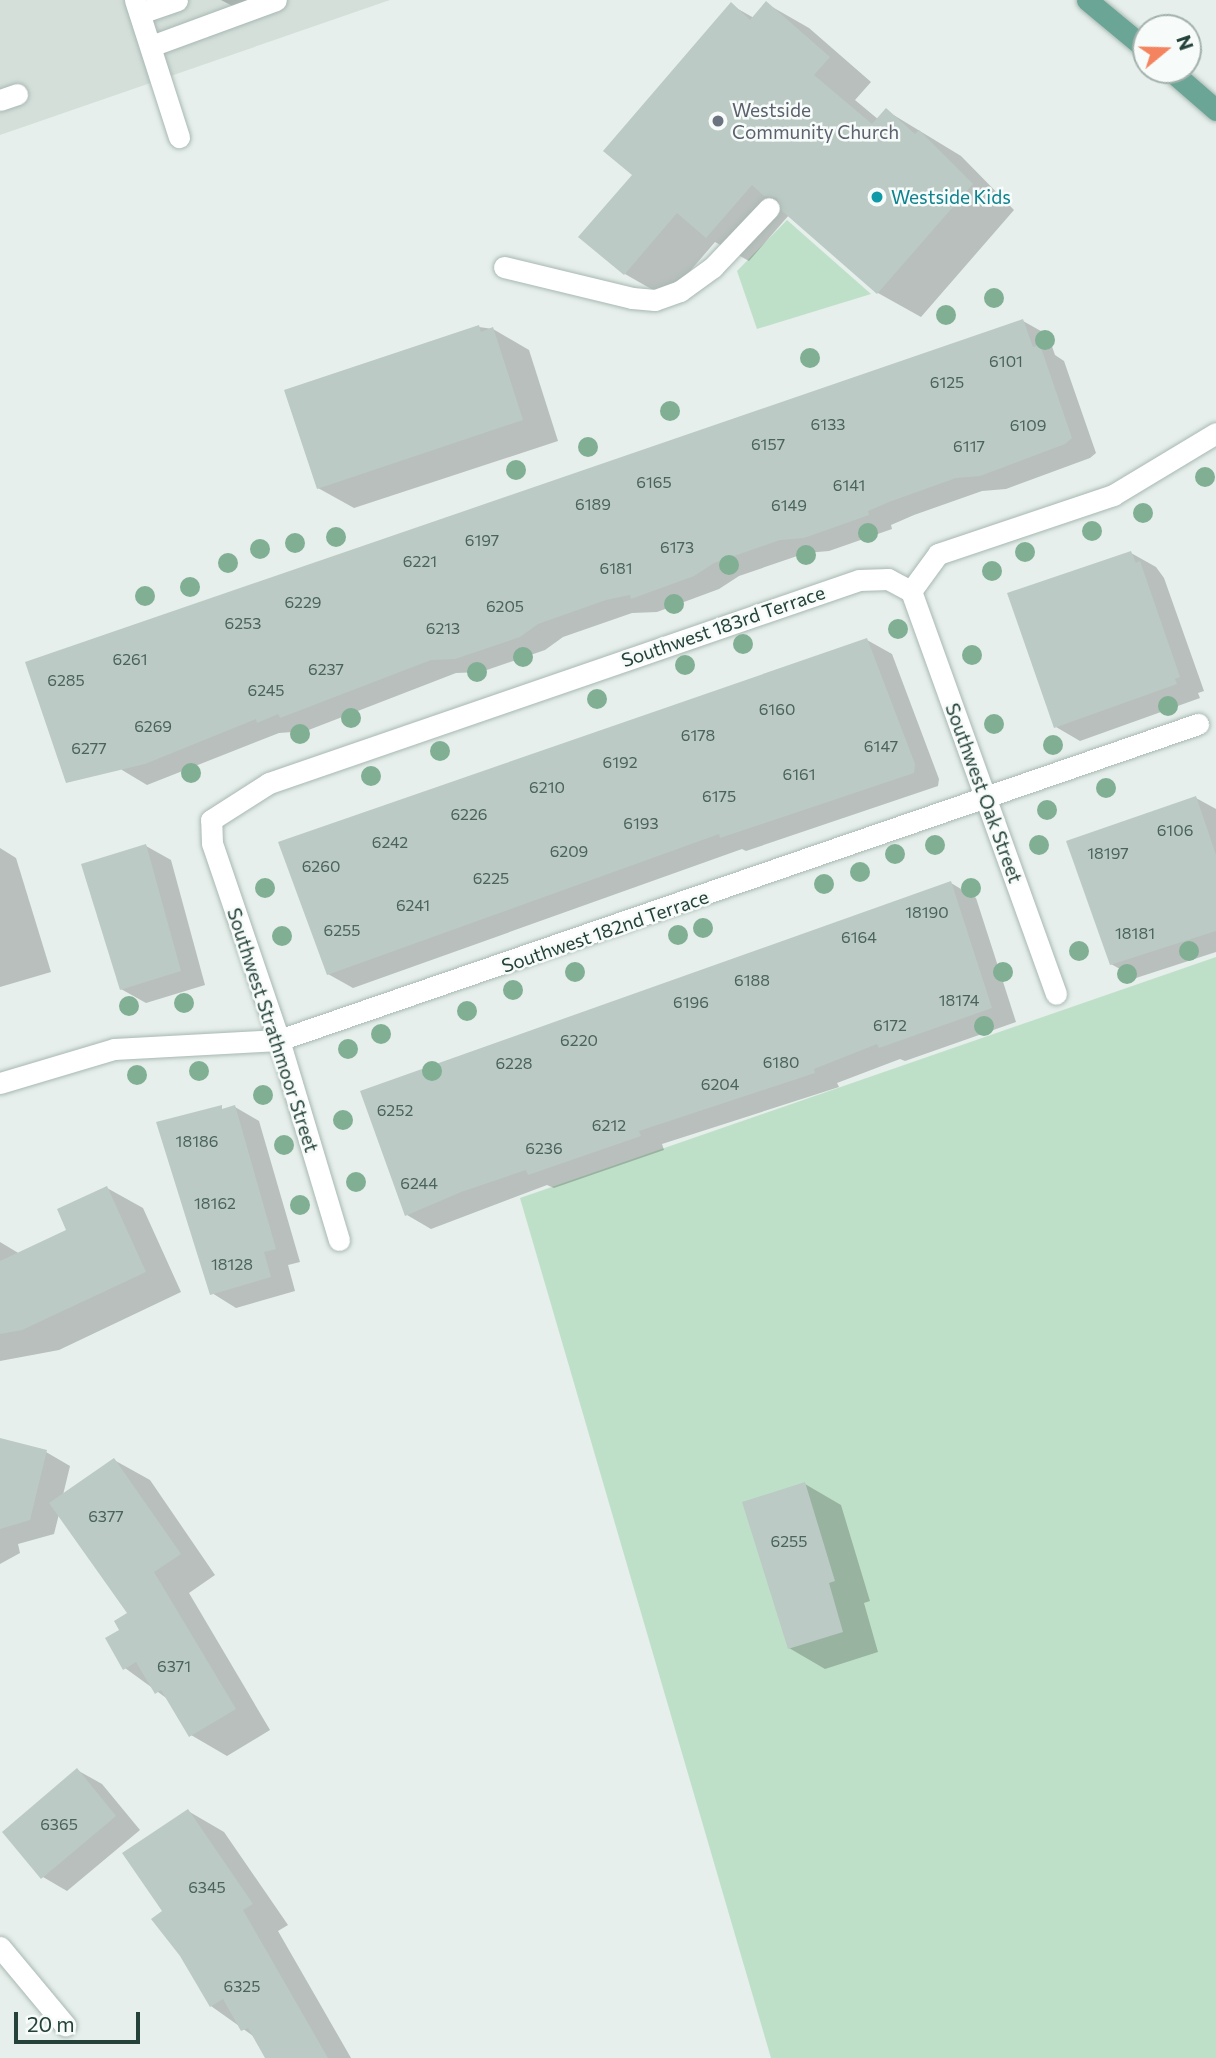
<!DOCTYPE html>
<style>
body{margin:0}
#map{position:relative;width:1216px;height:2058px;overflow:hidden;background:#e6efeb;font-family:Commissioner,sans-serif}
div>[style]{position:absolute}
.built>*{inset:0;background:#d4dfda}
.green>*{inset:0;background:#bfe0c8}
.shadow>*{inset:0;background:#0003}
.building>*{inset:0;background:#bbcac4}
.roads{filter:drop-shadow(0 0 2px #a8b8b2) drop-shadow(0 0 2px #a8b8b2)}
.minor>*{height:21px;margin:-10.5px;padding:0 10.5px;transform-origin:10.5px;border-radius:10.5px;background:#fff}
.major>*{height:21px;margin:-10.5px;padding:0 10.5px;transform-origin:10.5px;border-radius:10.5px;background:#6aa596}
.trees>*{width:20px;height:20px;margin:-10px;border-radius:50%;background:#80af93}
.dots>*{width:19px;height:19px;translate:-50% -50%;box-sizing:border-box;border:4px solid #f7fbf9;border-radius:50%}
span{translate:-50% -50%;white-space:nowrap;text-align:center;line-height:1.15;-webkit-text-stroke:5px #f7fbf9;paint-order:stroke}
.number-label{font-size:16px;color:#4a645c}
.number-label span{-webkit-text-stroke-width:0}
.worship-label{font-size:19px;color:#5b616d}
.left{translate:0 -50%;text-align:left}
.culture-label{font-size:19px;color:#0d838f}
.street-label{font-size:19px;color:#24423a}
.north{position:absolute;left:1132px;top:14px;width:70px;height:70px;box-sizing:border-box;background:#f7fbf9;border:2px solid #a3b1ad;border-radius:50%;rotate:71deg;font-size:19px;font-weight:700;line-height:28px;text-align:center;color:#24423a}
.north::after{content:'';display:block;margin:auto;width:24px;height:32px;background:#f4845f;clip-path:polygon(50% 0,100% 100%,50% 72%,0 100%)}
.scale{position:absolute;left:14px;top:2012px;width:126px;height:32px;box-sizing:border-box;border:4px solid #24423a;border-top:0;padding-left:9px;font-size:21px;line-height:24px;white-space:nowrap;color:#24423a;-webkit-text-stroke:5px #f7fbf9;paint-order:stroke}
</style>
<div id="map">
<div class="built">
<i style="clip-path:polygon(0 0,390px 0,0 135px)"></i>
</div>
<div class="green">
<i style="clip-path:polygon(787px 220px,871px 294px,757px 329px,737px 271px)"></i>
<i style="clip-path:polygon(1216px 957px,1216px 2058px,771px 2058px,520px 1198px)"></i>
</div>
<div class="shadow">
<i style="clip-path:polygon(221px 0,260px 0,236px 8px)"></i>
<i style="clip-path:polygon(767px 4px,809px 28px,871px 82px,855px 100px,879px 120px,887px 111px,961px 156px,1014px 210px,921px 317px,878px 293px,789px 215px,749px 261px,715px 242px,667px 298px,625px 274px,635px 175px,731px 5px,754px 18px)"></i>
<i style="clip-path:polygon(1023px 321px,1048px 335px,1055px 355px,1064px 361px,1096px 453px,1090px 458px,1006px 489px,982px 491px,914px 515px,891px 525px,892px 529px,829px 551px,806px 553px,739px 576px,719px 589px,657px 612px,632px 613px,563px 637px,545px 650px,481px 672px,456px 673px,306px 731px,279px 733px,147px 785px,122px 770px,118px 754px)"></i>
<i style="clip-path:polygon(479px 327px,493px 329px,529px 350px,558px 441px,354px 508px,318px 488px)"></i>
<i style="clip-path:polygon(1131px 553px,1156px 567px,1164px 578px,1204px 691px,1198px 693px,1200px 698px,1080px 741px,1056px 727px)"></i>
<i style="clip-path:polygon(867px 640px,892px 654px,939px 779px,938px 786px,746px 851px,742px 849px,353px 988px,328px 974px)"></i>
<i style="clip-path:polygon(1196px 798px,1216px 809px,1216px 952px,1136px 978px,1111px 964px)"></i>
<i style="clip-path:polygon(146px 846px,171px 860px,205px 985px,146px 1003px,121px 989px)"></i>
<i style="clip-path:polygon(0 848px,16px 858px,51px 972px,0 987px)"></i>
<i style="clip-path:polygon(951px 883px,976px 898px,1016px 1022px,905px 1061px,900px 1059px,837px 1083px,839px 1087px,662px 1144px,664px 1150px,554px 1188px,547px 1185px,431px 1229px,407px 1215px)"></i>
<i style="clip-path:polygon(235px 1107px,259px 1121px,300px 1262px,288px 1265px,295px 1291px,236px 1308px,212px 1293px)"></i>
<i style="clip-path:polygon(107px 1188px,143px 1208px,181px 1292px,59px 1350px,0 1361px,0 1242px,20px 1254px,69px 1231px)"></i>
<i style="clip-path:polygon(0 1440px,46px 1452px,70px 1466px,63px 1495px,114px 1460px,150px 1480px,215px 1575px,189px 1593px,270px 1730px,227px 1756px,191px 1735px,169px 1700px,125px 1668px,129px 1614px,59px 1514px,54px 1534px,18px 1544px,20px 1553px,0 1564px)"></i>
<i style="clip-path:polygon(805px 1484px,841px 1505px,870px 1601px,864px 1603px,878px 1652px,825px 1669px,789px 1648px)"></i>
<i style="clip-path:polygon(77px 1770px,102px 1784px,140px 1830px,67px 1891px,43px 1877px)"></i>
<i style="clip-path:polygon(188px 1811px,224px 1832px,288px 1925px,278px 1931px,351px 2058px,267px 2058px,256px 2038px,211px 2006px,165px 1912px)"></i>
</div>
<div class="building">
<i style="clip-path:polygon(766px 1px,830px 57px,814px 75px,872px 124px,886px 108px,915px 134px,919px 130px,973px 184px,877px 294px,782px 211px,777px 198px,764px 196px,752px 185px,706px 238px,677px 213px,624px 275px,578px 237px,632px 175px,603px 151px,731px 2px,750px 20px)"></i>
<i style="clip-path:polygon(1023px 319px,1033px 347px,1040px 345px,1072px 438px,1065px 444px,980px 476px,956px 478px,889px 502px,868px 511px,869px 515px,804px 538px,780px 540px,714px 563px,694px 576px,631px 599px,630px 595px,606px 600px,538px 624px,520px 637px,455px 659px,431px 660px,280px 718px,278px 714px,257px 723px,256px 719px,145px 764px,66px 783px,25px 662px)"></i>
<i style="clip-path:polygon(479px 325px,481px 332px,493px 327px,523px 420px,317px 489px,284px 390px)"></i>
<i style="clip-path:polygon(1131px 551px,1136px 563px,1140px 561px,1180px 677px,1175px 679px,1177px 684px,1054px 728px,1007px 593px)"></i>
<i style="clip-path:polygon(867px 638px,915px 764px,914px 773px,720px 838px,719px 834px,327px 975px,278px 842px)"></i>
<i style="clip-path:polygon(1196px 796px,1216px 855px,1216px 931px,1110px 965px,1066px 841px)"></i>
<i style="clip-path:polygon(146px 844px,181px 971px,120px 990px,81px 864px)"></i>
<i style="clip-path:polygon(951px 881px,992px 1008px,879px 1048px,877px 1044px,814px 1069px,815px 1073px,639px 1131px,641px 1136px,528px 1175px,526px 1170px,461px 1192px,405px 1216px,360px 1091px)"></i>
<i style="clip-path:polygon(222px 1105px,222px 1109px,235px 1105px,276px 1249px,264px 1252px,271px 1277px,210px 1295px,156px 1122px)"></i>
<i style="clip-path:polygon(107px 1186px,146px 1272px,22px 1330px,0 1334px,0 1261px,66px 1230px,57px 1209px)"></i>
<i style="clip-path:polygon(0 1438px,47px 1450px,30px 1520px,0 1529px)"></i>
<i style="clip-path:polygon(114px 1458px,181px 1554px,154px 1572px,236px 1709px,189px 1737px,161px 1690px,155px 1694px,136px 1662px,123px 1670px,105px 1638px,119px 1630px,114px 1621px,127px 1613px,49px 1503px)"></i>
<i style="clip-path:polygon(805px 1482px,835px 1581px,829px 1583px,843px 1632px,788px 1649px,742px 1502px)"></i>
<i style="clip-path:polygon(77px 1768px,116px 1816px,41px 1879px,2px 1832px)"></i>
<i style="clip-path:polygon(188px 1809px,253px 1904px,243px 1910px,328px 2058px,265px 2058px,248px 2028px,241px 2031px,223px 1999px,210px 2007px,180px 1956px,151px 1919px,162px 1911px,122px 1853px)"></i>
</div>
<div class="roads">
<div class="minor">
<i style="left:135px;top:0;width:144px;rotate:72.2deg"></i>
<i style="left:140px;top:13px;width:39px;rotate:-19deg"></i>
<i style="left:151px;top:46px;width:133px;rotate:-20.2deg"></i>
<i style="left:0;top:100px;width:18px;rotate:-19deg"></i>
<i style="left:504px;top:267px;width:132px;rotate:13.6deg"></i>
<i style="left:632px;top:298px;width:23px;rotate:5deg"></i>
<i style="left:655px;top:300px;width:27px;rotate:-20deg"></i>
<i style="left:680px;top:291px;width:41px;rotate:-36deg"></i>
<i style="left:713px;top:267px;width:81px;rotate:-46.5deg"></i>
<i style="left:911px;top:591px;width:428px;rotate:70.2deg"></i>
<i style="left:0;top:1083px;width:119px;rotate:-16.6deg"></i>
<i style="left:114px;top:1049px;width:165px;rotate:-3.1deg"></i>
<i style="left:279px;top:1040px;width:972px;rotate:-18.98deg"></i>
<i style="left:339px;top:1240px;width:209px;rotate:-106.7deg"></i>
<i style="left:279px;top:1040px;width:208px;rotate:-108.8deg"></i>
<i style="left:212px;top:843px;width:23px;rotate:-92deg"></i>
<i style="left:211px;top:820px;width:69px;rotate:-32.5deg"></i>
<i style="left:269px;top:783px;width:624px;rotate:-18.99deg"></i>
<i style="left:859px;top:580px;width:29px;rotate:-2deg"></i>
<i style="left:888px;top:579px;width:26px;rotate:28deg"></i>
<i style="left:911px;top:591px;width:46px;rotate:-53.9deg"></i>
<i style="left:938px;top:554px;width:185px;rotate:-18.6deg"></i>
<i style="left:1113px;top:495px;width:120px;rotate:-31deg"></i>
<i style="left:0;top:1947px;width:102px;rotate:50.2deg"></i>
</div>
<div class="major">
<i style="left:1087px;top:0;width:77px;rotate:39.7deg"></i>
<i style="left:1170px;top:70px;width:61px;rotate:41deg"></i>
</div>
</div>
<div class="trees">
<i style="left:994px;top:298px"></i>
<i style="left:946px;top:315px"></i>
<i style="left:1045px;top:340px"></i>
<i style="left:810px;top:358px"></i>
<i style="left:670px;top:411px"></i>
<i style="left:588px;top:447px"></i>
<i style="left:516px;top:470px"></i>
<i style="left:1205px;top:477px"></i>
<i style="left:1143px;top:513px"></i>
<i style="left:1092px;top:531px"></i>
<i style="left:868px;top:533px"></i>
<i style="left:336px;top:537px"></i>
<i style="left:295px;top:543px"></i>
<i style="left:260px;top:549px"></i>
<i style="left:1025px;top:552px"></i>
<i style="left:806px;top:555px"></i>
<i style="left:228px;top:563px"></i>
<i style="left:729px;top:565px"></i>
<i style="left:992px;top:571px"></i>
<i style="left:190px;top:587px"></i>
<i style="left:145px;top:596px"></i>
<i style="left:674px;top:604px"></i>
<i style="left:898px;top:629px"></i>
<i style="left:743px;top:644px"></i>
<i style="left:972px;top:655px"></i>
<i style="left:523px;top:657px"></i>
<i style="left:685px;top:665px"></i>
<i style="left:477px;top:672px"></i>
<i style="left:597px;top:699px"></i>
<i style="left:1168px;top:706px"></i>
<i style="left:351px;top:718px"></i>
<i style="left:994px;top:724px"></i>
<i style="left:300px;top:734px"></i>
<i style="left:1053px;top:745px"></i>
<i style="left:440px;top:751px"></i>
<i style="left:191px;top:773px"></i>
<i style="left:371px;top:776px"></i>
<i style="left:1106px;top:788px"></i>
<i style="left:1047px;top:810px"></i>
<i style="left:935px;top:845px"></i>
<i style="left:1039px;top:845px"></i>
<i style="left:895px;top:854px"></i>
<i style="left:860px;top:872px"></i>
<i style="left:824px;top:884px"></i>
<i style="left:265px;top:888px"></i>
<i style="left:971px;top:888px"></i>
<i style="left:703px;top:928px"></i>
<i style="left:678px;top:935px"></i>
<i style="left:282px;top:936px"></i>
<i style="left:1079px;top:951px"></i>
<i style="left:1189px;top:951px"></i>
<i style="left:575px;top:972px"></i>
<i style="left:1003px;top:972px"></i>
<i style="left:1127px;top:974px"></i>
<i style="left:513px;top:990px"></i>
<i style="left:184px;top:1003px"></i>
<i style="left:129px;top:1006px"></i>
<i style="left:467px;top:1011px"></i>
<i style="left:984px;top:1026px"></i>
<i style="left:381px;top:1034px"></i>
<i style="left:348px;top:1049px"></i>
<i style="left:199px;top:1071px"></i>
<i style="left:432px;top:1071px"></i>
<i style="left:137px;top:1075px"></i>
<i style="left:263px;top:1095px"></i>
<i style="left:343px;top:1120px"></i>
<i style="left:284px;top:1145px"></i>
<i style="left:356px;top:1182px"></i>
<i style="left:300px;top:1205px"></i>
</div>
<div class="dots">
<i style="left:718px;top:121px;background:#6b7280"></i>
<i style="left:877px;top:197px;background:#0f9aa8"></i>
</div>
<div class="number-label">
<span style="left:1006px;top:361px">6101</span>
<span style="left:947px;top:382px">6125</span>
<span style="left:828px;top:424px">6133</span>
<span style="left:1028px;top:425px">6109</span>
<span style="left:768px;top:444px">6157</span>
<span style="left:969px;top:446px">6117</span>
<span style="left:654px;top:482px">6165</span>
<span style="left:849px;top:485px">6141</span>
<span style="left:593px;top:504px">6189</span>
<span style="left:789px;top:505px">6149</span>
<span style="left:482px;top:540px">6197</span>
<span style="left:677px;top:547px">6173</span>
<span style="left:420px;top:561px">6221</span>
<span style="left:616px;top:568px">6181</span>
<span style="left:303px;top:602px">6229</span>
<span style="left:505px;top:606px">6205</span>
<span style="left:243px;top:623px">6253</span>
<span style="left:443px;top:628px">6213</span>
<span style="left:130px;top:659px">6261</span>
<span style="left:326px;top:669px">6237</span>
<span style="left:66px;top:680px">6285</span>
<span style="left:266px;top:690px">6245</span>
<span style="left:777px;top:709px">6160</span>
<span style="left:153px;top:726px">6269</span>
<span style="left:698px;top:735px">6178</span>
<span style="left:881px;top:746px">6147</span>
<span style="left:89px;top:748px">6277</span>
<span style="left:620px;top:762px">6192</span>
<span style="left:799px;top:774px">6161</span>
<span style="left:547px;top:787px">6210</span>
<span style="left:719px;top:796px">6175</span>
<span style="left:469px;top:814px">6226</span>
<span style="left:641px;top:823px">6193</span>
<span style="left:1175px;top:830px">6106</span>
<span style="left:390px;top:842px">6242</span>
<span style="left:569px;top:851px">6209</span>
<span style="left:1108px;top:853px">18197</span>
<span style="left:321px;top:866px">6260</span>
<span style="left:491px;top:878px">6225</span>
<span style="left:413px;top:905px">6241</span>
<span style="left:927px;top:912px">18190</span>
<span style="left:342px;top:930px">6255</span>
<span style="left:1135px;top:933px">18181</span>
<span style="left:859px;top:937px">6164</span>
<span style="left:752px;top:980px">6188</span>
<span style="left:959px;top:1000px">18174</span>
<span style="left:691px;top:1002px">6196</span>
<span style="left:890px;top:1025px">6172</span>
<span style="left:579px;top:1040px">6220</span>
<span style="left:781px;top:1062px">6180</span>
<span style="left:514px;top:1063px">6228</span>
<span style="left:720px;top:1084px">6204</span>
<span style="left:395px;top:1110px">6252</span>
<span style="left:609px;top:1125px">6212</span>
<span style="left:197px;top:1141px">18186</span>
<span style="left:544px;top:1148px">6236</span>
<span style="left:419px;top:1183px">6244</span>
<span style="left:215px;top:1203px">18162</span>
<span style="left:232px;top:1264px">18128</span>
<span style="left:106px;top:1516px">6377</span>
<span style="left:789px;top:1541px">6255</span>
<span style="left:174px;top:1666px">6371</span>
<span style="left:59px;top:1824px">6365</span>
<span style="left:207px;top:1887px">6345</span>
<span style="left:242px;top:1986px">6325</span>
</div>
<div class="worship-label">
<span class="left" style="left:732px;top:121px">Westside<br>Community Church</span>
</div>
<div class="culture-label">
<span class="left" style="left:891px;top:197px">Westside Kids</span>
</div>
<div class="street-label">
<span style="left:723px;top:626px;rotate:-19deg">Southwest 183rd Terrace</span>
<span style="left:984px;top:793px;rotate:70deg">Southwest Oak Street</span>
<span style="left:605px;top:931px;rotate:-19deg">Southwest 182nd Terrace</span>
<span style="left:273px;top:1030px;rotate:72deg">Southwest Strathmoor Street</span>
</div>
<div class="north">N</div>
<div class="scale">20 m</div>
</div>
